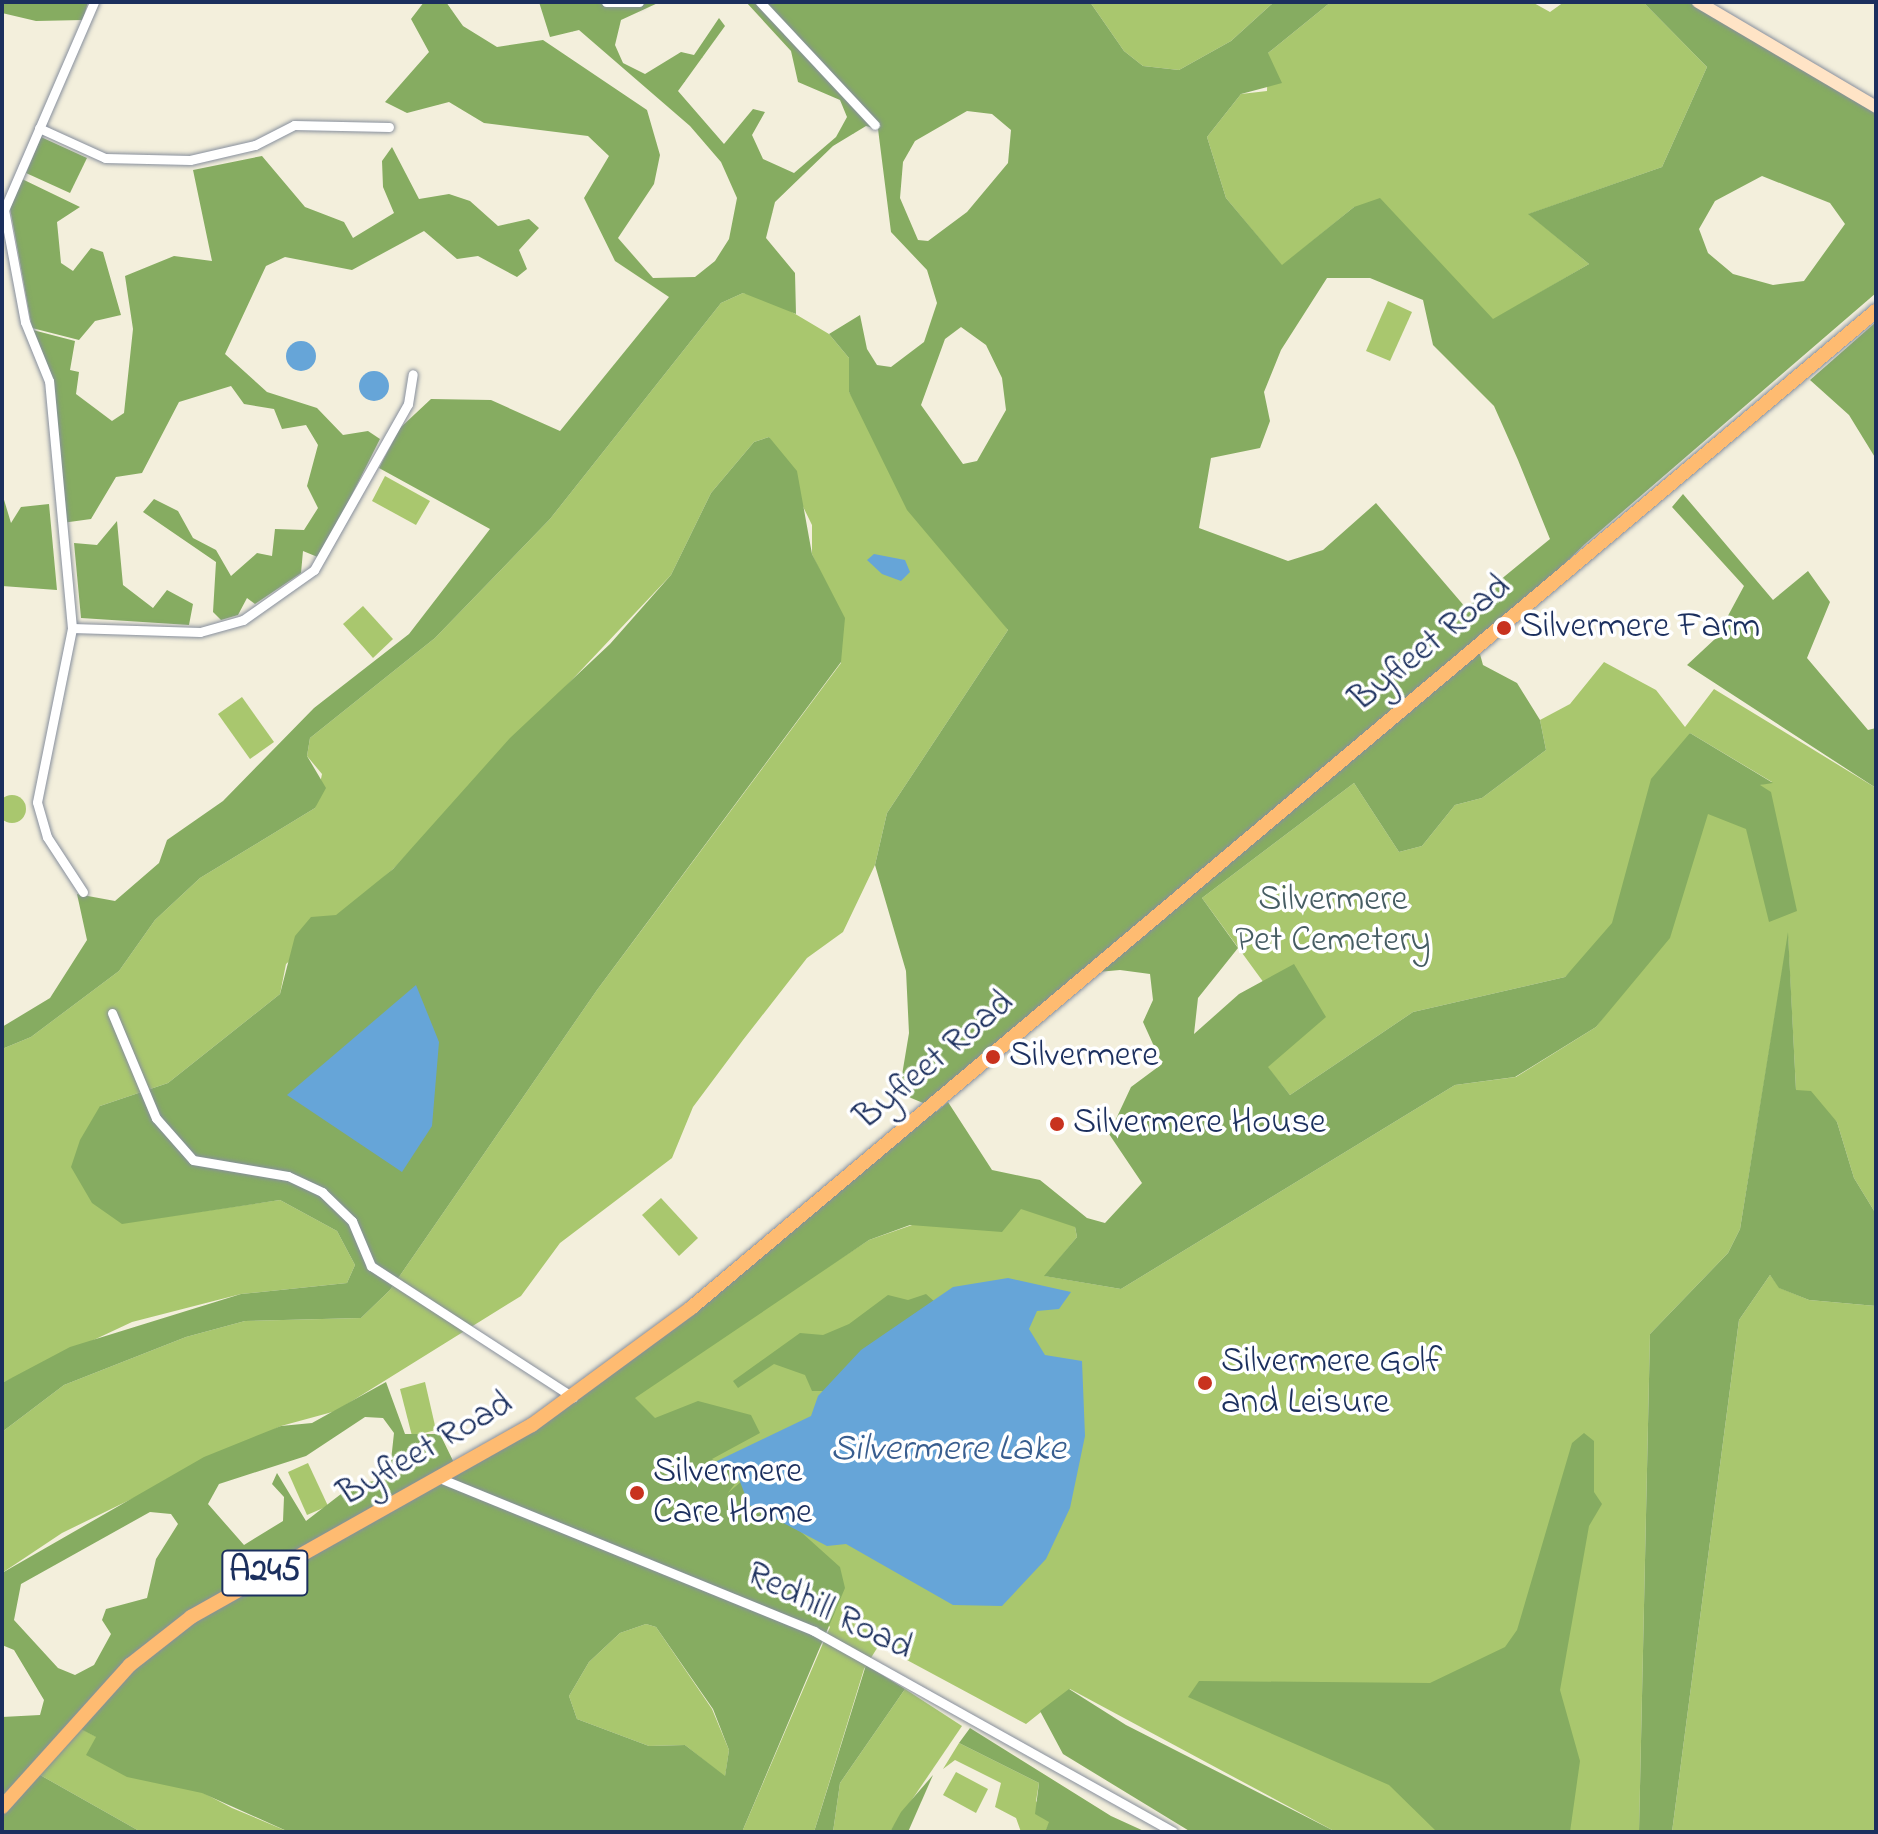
<!DOCTYPE html>
<style>
body{margin:0}
#map{position:relative;width:1878px;height:1834px;overflow:hidden;background:#f3efdc;font-family:"Indie Flower",sans-serif}
div>[style]{position:absolute}
.green>*{inset:0;background:#a9c76e}
.round{border-radius:50%}
.forest>*{inset:0;background:#86ac61}
.water>*{inset:0;background:#66a5d8}
.roads{filter:drop-shadow(0 0 2px #878f9d) drop-shadow(0 0 2px #878f9d)}
.street>*{height:9px;margin:-4.5px;padding:0 4.5px;transform-origin:4.5px;border-radius:4.5px;background:#fff}
.secondary>*{height:12px;margin:-6px;padding:0 6px;transform-origin:6px;border-radius:6px;background:#ffe4c6}
.primary>*{height:14px;margin:-7px;padding:0 7px;transform-origin:7px;border-radius:7px;background:#febb71}
.dots>*{width:22px;height:22px;translate:-50% -50%;box-sizing:border-box;border:4px solid #fff;border-radius:50%}
span{translate:-50% -50%;white-space:nowrap;text-align:center;line-height:1.15;-webkit-text-stroke:7px #fff;paint-order:stroke}
.shield-label span{padding:2px 6px;background:#fff;border:2px solid;border-radius:6px;-webkit-text-stroke-width:0}
.shield-label{font-size:34px;color:#1b2f5e;font-weight:700}
.poi-label{font-size:36px;color:#1b2f5e}
.left{translate:0 -50%;text-align:left}
.street-label{font-size:36px;color:#1b2f5e}
.park-label{font-size:36px;color:#465d63}
.water-label{font-size:38px;color:#395e8f;font-style:italic}
.frame{position:absolute;inset:0;border:4px solid #1b2f5e;pointer-events:none}
</style>
<div id="map">
<div class="green">
<i style="clip-path:polygon(1090px 2px,1274px 2px,1231px 41px,1179px 70px,1143px 66px,1124px 51px)"></i>
<i style="clip-path:polygon(1331px 2px,1532px 2px,1550px 12px,1564px 2px,1643px 2px,1707px 67px,1662px 167px,1529px 214px,1589px 264px,1493px 320px,1441px 268px,1354px 207px,1282px 266px,1226px 198px,1207px 137px,1241px 94px,1267px 91px,1268px 53px)"></i>
<i style="clip-path:polygon(743px 293px,770px 299px,829px 334px,849px 358px,849px 392px,1008px 630px,887px 813px,875px 865px,843px 932px,807px 958px,743px 1040px,693px 1107px,672px 1158px,560px 1243px,521px 1296px,336px 1411px,281px 1426px,62px 1533px,2px 1573px,2px 1432px,64px 1385px,186px 1337px,245px 1321px,361px 1318px,390px 1290px,597px 990px,841px 663px,826px 584px,812px 554px,812px 525px,769px 437px,754px 442px,711px 493px,671px 575px,393px 869px,286px 964px,280px 994px,168px 1083px,100px 1106px,122px 1223px,280px 1200px,337px 1231px,355px 1265px,347px 1283px,241px 1294px,132px 1322px,2px 1383px,2px 1049px,31px 1037px,119px 971px,155px 920px,200px 878px,315px 808px,322px 774px,307px 756px,310px 738px,435px 638px,550px 519px,721px 303px)"></i>
<i style="clip-path:polygon(1388px 301px,1412px 312px,1390px 361px,1366px 351px)"></i>
<i style="clip-path:polygon(385px 476px,430px 501px,416px 525px,372px 501px)"></i>
<i style="clip-path:polygon(363px 606px,393px 639px,373px 658px,343px 624px)"></i>
<i style="clip-path:polygon(1604px 662px,1656px 690px,1685px 727px,1714px 689px,1876px 788px,1876px 1214px,1854px 1178px,1837px 1122px,1796px 1090px,1788px 937px,1740px 1229px,1728px 1253px,1650px 1334px,1639px 1832px,1336px 1832px,1070px 1689px,1026px 1724px,879px 1645px,864px 1669px,814px 1832px,742px 1832px,830px 1627px,711px 1485px,622px 1401px,869px 1240px,981px 1201px,1041px 1202px,1074px 1222px,1077px 1237px,1045px 1276px,1121px 1289px,1455px 1085px,1516px 1077px,1596px 1027px,1668px 932px,1696px 799px,1772px 782px,1690px 733px,1618px 925px,1565px 977px,1413px 1012px,1290px 1095px,1251px 1047px,1283px 1009px,1202px 898px,1354px 783px,1399px 852px,1422px 846px,1455px 805px,1482px 798px,1546px 750px,1540px 720px,1570px 704px)"></i>
<i style="clip-path:polygon(242px 697px,274px 742px,250px 759px,218px 714px)"></i>
<i class="round" style="left:-2px;top:795px;width:28px;height:28px"></i>
<i style="clip-path:polygon(661px 1198px,698px 1238px,679px 1256px,642px 1215px)"></i>
<i style="clip-path:polygon(1770px 1275px,1780px 1288px,1809px 1300px,1876px 1306px,1876px 1832px,1672px 1832px,1739px 1320px)"></i>
<i style="clip-path:polygon(425px 1382px,436px 1430px,412px 1436px,400px 1389px)"></i>
<i style="clip-path:polygon(308px 1463px,328px 1506px,307px 1515px,288px 1472px)"></i>
<i style="clip-path:polygon(646px 1624px,656px 1627px,712px 1709px,729px 1750px,725px 1777px,685px 1745px,649px 1746px,577px 1719px,569px 1696px,589px 1662px,620px 1633px)"></i>
<i style="clip-path:polygon(905px 1689px,962px 1726px,890px 1832px,833px 1832px,840px 1783px)"></i>
<i style="clip-path:polygon(74px 1725px,232px 1808px,289px 1832px,141px 1832px,33px 1771px)"></i>
<i style="clip-path:polygon(959px 1743px,1039px 1783px,1036px 1801px,1050px 1822px,1045px 1832px,1021px 1832px,1016px 1818px,995px 1807px,1001px 1783px,955px 1760px,943px 1769px)"></i>
<i style="clip-path:polygon(956px 1772px,988px 1789px,976px 1813px,943px 1795px)"></i>
</div>
<div class="forest">
<i style="clip-path:polygon(2px 2px,88px 2px,83px 20px,36px 21px,2px 13px)"></i>
<i style="clip-path:polygon(evenodd,424px 2px,446px 2px,463px 26px,497px 47px,543px 40px,647px 110px,660px 155px,654px 184px,618px 238px,653px 278px,695px 277px,715px 261px,729px 239px,737px 198px,721px 162px,690px 126px,579px 30px,550px 37px,539px 2px,660px 2px,621px 20px,615px 45px,623px 63px,645px 74px,681px 52px,694px 55px,719px 18px,725px 26px,678px 91px,724px 144px,753px 109px,765px 112px,752px 135px,763px 159px,794px 173px,836px 137px,847px 117px,840px 100px,798px 82px,791px 51px,746px 2px,1090px 2px,1124px 51px,1143px 66px,1179px 70px,1231px 41px,1274px 2px,1331px 2px,1268px 53px,1282px 83px,1241px 94px,1207px 137px,1226px 198px,1282px 265px,1354px 207px,1380px 198px,1493px 319px,1589px 264px,1528px 214px,1662px 167px,1707px 67px,1643px 2px,1690px 2px,1876px 109px,1876px 293px,1585px 544px,1478px 647px,1483px 665px,1517px 683px,1540px 720px,1546px 750px,1482px 798px,1455px 805px,1422px 846px,1399px 852px,1354px 783px,1202px 898px,1238px 948px,1198px 998px,1194px 1034px,1239px 994px,1294px 964px,1326px 1017px,1268px 1067px,1290px 1095px,1413px 1012px,1565px 977px,1612px 923px,1651px 779px,1690px 733px,1773px 783px,1760px 785px,1771px 792px,1797px 911px,1769px 922px,1746px 829px,1708px 814px,1670px 938px,1596px 1027px,1515px 1077px,1455px 1085px,1121px 1289px,1044px 1276px,1077px 1237px,1075px 1227px,1021px 1209px,1002px 1232px,910px 1225px,869px 1240px,635px 1398px,655px 1418px,698px 1401px,751px 1415px,760px 1433px,712px 1459px,741px 1476px,728px 1493px,743px 1480px,840px 1567px,845px 1588px,742px 1832px,289px 1832px,202px 1793px,127px 1777px,86px 1755px,96px 1737px,75px 1726px,33px 1771px,141px 1832px,2px 1832px,2px 1717px,40px 1715px,44px 1700px,14px 1650px,2px 1645px,2px 1573px,204px 1457px,281px 1426px,312px 1423px,386px 1382px,405px 1434px,440px 1434px,457px 1469px,605px 1374px,928px 1105px,899px 1093px,909px 1033px,906px 971px,875px 865px,887px 813px,1008px 630px,907px 510px,849px 392px,849px 358px,829px 334px,860px 315px,867px 349px,877px 365px,891px 367px,924px 342px,937px 303px,927px 270px,891px 232px,878px 129px,866px 126px,833px 146px,775px 202px,766px 238px,795px 273px,796px 314px,743px 293px,721px 303px,550px 519px,435px 638px,310px 738px,307px 756px,326px 788px,315px 808px,200px 878px,155px 920px,119px 971px,31px 1037px,2px 1049px,2px 1027px,50px 998px,87px 940px,77px 894px,115px 901px,159px 863px,167px 840px,223px 801px,314px 708px,409px 634px,490px 529px,379px 468px,400px 428px,431px 399px,491px 400px,560px 431px,669px 297px,615px 261px,584px 198px,609px 156px,588px 136px,484px 123px,449px 102px,407px 113px,385px 102px,429px 52px,411px 19px,424px 2px,967px 111px,992px 114px,1011px 130px,1008px 163px,967px 212px,928px 241px,918px 240px,900px 198px,903px 162px,915px 141px,967px 111px,424px 2px,1762px 176px,1830px 203px,1845px 224px,1804px 281px,1773px 285px,1733px 274px,1708px 253px,1699px 229px,1715px 201px,1762px 176px,424px 2px,1327px 278px,1370px 278px,1423px 300px,1433px 345px,1494px 406px,1518px 460px,1550px 539px,1466px 608px,1376px 503px,1323px 550px,1288px 561px,1199px 528px,1211px 458px,1260px 448px,1270px 421px,1264px 392px,1281px 350px,1327px 278px,424px 2px,961px 327px,986px 345px,1002px 378px,1006px 410px,977px 461px,963px 464px,921px 405px,945px 339px,961px 327px,424px 2px,1120px 970px,1150px 974px,1153px 1000px,1143px 1022px,1162px 1064px,1131px 1087px,1109px 1134px,1142px 1183px,1105px 1223px,1087px 1218px,1040px 1180px,992px 1170px,948px 1102px,936px 1112px,929px 1105px,1086px 973px,1120px 970px,424px 2px,365px 1417px,383px 1418px,394px 1433px,389px 1479px,354px 1484px,306px 1521px,277px 1473px,272px 1484px,284px 1497px,283px 1521px,244px 1545px,208px 1504px,219px 1484px,306px 1456px,365px 1417px,424px 2px,150px 1512px,171px 1514px,178px 1524px,156px 1559px,147px 1598px,106px 1609px,102px 1620px,111px 1634px,94px 1665px,75px 1675px,58px 1668px,14px 1620px,21px 1584px,150px 1512px,424px 2px,646px 1624px,656px 1627px,713px 1709px,729px 1750px,725px 1776px,685px 1745px,649px 1746px,577px 1719px,569px 1696px,589px 1662px,620px 1633px,646px 1624px)"></i>
<i style="clip-path:polygon(41px 137px,87px 158px,70px 193px,26px 173px)"></i>
<i style="clip-path:polygon(392px 147px,419px 199px,449px 194px,470px 201px,498px 226px,529px 219px,539px 228px,519px 250px,527px 269px,517px 277px,478px 256px,457px 259px,424px 231px,352px 270px,285px 257px,266px 266px,225px 354px,267px 392px,317px 408px,343px 435px,368px 431px,380px 439px,320px 558px,303px 551px,301px 573px,255px 604px,247px 598px,238px 615px,221px 620px,213px 612px,216px 562px,143px 512px,154px 499px,178px 511px,193px 538px,216px 550px,231px 576px,257px 553px,272px 556px,275px 529px,304px 530px,318px 508px,307px 486px,318px 445px,306px 425px,282px 429px,274px 409px,244px 404px,231px 386px,179px 402px,142px 473px,116px 477px,91px 519px,62px 523px,48px 379px,29px 329px,75px 341px,70px 370px,79px 372px,76px 394px,112px 421px,124px 413px,133px 329px,125px 276px,174px 256px,212px 261px,193px 170px,262px 156px,305px 207px,344px 222px,353px 238px,394px 213px,383px 187px,382px 161px)"></i>
<i style="clip-path:polygon(22px 179px,80px 207px,57px 222px,61px 263px,73px 271px,91px 248px,103px 252px,121px 315px,95px 321px,79px 340px,32px 328px,10px 208px)"></i>
<i style="clip-path:polygon(1876px 322px,1876px 459px,1849px 415px,1810px 380px)"></i>
<i style="clip-path:polygon(769px 437px,797px 471px,812px 554px,845px 618px,841px 662px,597px 990px,390px 1290px,361px 1318px,245px 1321px,186px 1337px,64px 1385px,2px 1432px,2px 1383px,70px 1347px,241px 1294px,347px 1283px,355px 1265px,337px 1231px,280px 1200px,122px 1224px,92px 1203px,71px 1167px,80px 1140px,100px 1106px,168px 1083px,280px 994px,295px 936px,311px 917px,336px 915px,393px 869px,510px 738px,610px 644px,671px 575px,711px 493px,754px 442px)"></i>
<i style="clip-path:polygon(2px 493px,11px 523px,21px 507px,49px 504px,57px 590px,2px 586px)"></i>
<i style="clip-path:polygon(1683px 494px,1773px 600px,1808px 571px,1830px 602px,1807px 658px,1868px 730px,1876px 728px,1876px 788px,1687px 665px,1716px 638px,1744px 586px,1672px 507px)"></i>
<i style="clip-path:polygon(117px 521px,123px 585px,153px 608px,167px 590px,193px 604px,189px 625px,81px 618px,74px 543px,97px 545px)"></i>
<i style="clip-path:polygon(1788px 932px,1796px 1090px,1811px 1091px,1837px 1122px,1854px 1178px,1876px 1214px,1876px 1306px,1809px 1300px,1779px 1288px,1770px 1275px,1739px 1320px,1672px 1832px,1639px 1832px,1650px 1334px,1728px 1253px,1740px 1229px)"></i>
<i style="clip-path:polygon(926px 1294px,945px 1311px,828px 1391px,812px 1391px,805px 1375px,774px 1364px,738px 1388px,733px 1381px,800px 1333px,823px 1335px,849px 1324px,888px 1295px,908px 1300px)"></i>
<i style="clip-path:polygon(1584px 1433px,1594px 1441px,1594px 1492px,1602px 1504px,1589px 1526px,1560px 1690px,1580px 1761px,1570px 1832px,1437px 1832px,1389px 1785px,1188px 1697px,1199px 1681px,1430px 1683px,1505px 1647px,1517px 1630px,1572px 1443px)"></i>
<i style="clip-path:polygon(866px 1665px,905px 1689px,840px 1783px,833px 1832px,814px 1832px)"></i>
<i style="clip-path:polygon(1069px 1689px,1126px 1725px,1336px 1832px,1191px 1832px,1063px 1754px,1040px 1711px)"></i>
<i style="clip-path:polygon(970px 1728px,1111px 1816px,1146px 1832px,1045px 1832px,1049px 1822px,1035px 1814px,1039px 1783px,959px 1743px)"></i>
<i style="clip-path:polygon(933px 1775px,908px 1832px,890px 1832px,901px 1812px)"></i>
</div>
<div class="water">
<i class="round" style="left:286px;top:341px;width:30px;height:30px"></i>
<i class="round" style="left:359px;top:371px;width:30px;height:30px"></i>
<i style="clip-path:polygon(874px 554px,905px 560px,910px 572px,901px 581px,882px 574px,867px 560px)"></i>
<i style="clip-path:polygon(416px 985px,439px 1042px,432px 1126px,402px 1172px,287px 1095px)"></i>
<i style="clip-path:polygon(1008px 1278px,1071px 1292px,1059px 1309px,1037px 1311px,1029px 1329px,1045px 1355px,1082px 1361px,1085px 1436px,1070px 1508px,1046px 1559px,1002px 1606px,953px 1605px,846px 1544px,827px 1546px,749px 1505px,737px 1474px,715px 1462px,811px 1416px,818px 1396px,861px 1350px,953px 1287px)"></i>
</div>
<div class="roads">
<div class="street">
<i style="left:606px;top:2px;width:33px"></i>
<i style="left:760px;top:2px;width:168px;rotate:46.9deg"></i>
<i style="left:39px;top:128px;width:72px;rotate:24.4deg"></i>
<i style="left:105px;top:158px;width:85px;rotate:1.3deg"></i>
<i style="left:190px;top:160px;width:67px;rotate:-13deg"></i>
<i style="left:255px;top:145px;width:44px;rotate:-27.1deg"></i>
<i style="left:294px;top:125px;width:95px;rotate:1.2deg"></i>
<i style="left:72px;top:628px;width:128px;rotate:1.8deg"></i>
<i style="left:200px;top:632px;width:45px;rotate:-15.6deg"></i>
<i style="left:243px;top:620px;width:87px;rotate:-35.2deg"></i>
<i style="left:314px;top:570px;width:191px;rotate:-60.5deg"></i>
<i style="left:408px;top:404px;width:30px;rotate:-81deg"></i>
<i style="left:83px;top:892px;width:66px;rotate:-123.2deg"></i>
<i style="left:47px;top:837px;width:36px;rotate:-106deg"></i>
<i style="left:37px;top:802px;width:177px;rotate:-78.6deg"></i>
<i style="left:72px;top:628px;width:248px;rotate:-95.3deg"></i>
<i style="left:49px;top:381px;width:64px;rotate:-112.1deg"></i>
<i style="left:25px;top:322px;width:114px;rotate:-100.6deg"></i>
<i style="left:4px;top:210px;width:227px;rotate:-66.6deg"></i>
<i style="left:112px;top:1013px;width:114px;rotate:67.3deg"></i>
<i style="left:156px;top:1118px;width:56px;rotate:48.6deg"></i>
<i style="left:193px;top:1160px;width:96px;rotate:9.6deg"></i>
<i style="left:288px;top:1176px;width:38px;rotate:25deg"></i>
<i style="left:322px;top:1192px;width:42px;rotate:44deg"></i>
<i style="left:352px;top:1221px;width:49px;rotate:67.1deg"></i>
<i style="left:371px;top:1266px;width:241px;rotate:33deg"></i>
<i style="left:442px;top:1479px;width:402px;rotate:22.2deg"></i>
<i style="left:814px;top:1631px;width:411px;rotate:29.2deg"></i>
</div>
<div class="secondary">
<i style="left:1698px;top:2px;width:207px;rotate:30.5deg"></i>
</div>
<div class="primary">
<i style="left:2px;top:1807px;width:191px;rotate:-48deg"></i>
<i style="left:130px;top:1665px;width:78px;rotate:-38.2deg"></i>
<i style="left:191px;top:1617px;width:391px;rotate:-29.4deg"></i>
<i style="left:532px;top:1425px;width:197px;rotate:-36.3deg"></i>
<i style="left:691px;top:1308px;width:1549px;rotate:-40.08deg"></i>
</div>
</div>
<div class="dots">
<i style="left:1504px;top:628px;background:#c8321e"></i>
<i style="left:993px;top:1057px;background:#c8321e"></i>
<i style="left:1057px;top:1124px;background:#c8321e"></i>
<i style="left:1205px;top:1383px;background:#c8321e"></i>
<i style="left:637px;top:1493px;background:#c8321e"></i>
</div>
<div class="shield-label">
<span style="left:265px;top:1573px">A245</span>
</div>
<div class="poi-label">
<span class="left" style="left:1520px;top:628px">Silvermere Farm</span>
<span class="left" style="left:1009px;top:1057px">Silvermere</span>
<span class="left" style="left:1073px;top:1124px">Silvermere House</span>
<span class="left" style="left:1221px;top:1383px">Silvermere Golf<br>and Leisure</span>
<span class="left" style="left:653px;top:1493px">Silvermere<br>Care Home</span>
</div>
<div class="street-label">
<span style="left:1431px;top:644px;rotate:-39deg">Byfleet Road</span>
<span style="left:935px;top:1061px;rotate:-40deg">Byfleet Road</span>
<span style="left:426px;top:1450px;rotate:-30deg">Byfleet Road</span>
<span style="left:829px;top:1612px;rotate:26deg">Redhill Road</span>
</div>
<div class="park-label">
<span style="left:1333px;top:921px">Silvermere<br>Pet Cemetery</span>
</div>
<div class="water-label">
<span style="left:948px;top:1451px">Silvermere Lake</span>
</div>
<div class="frame"></div>
</div>
